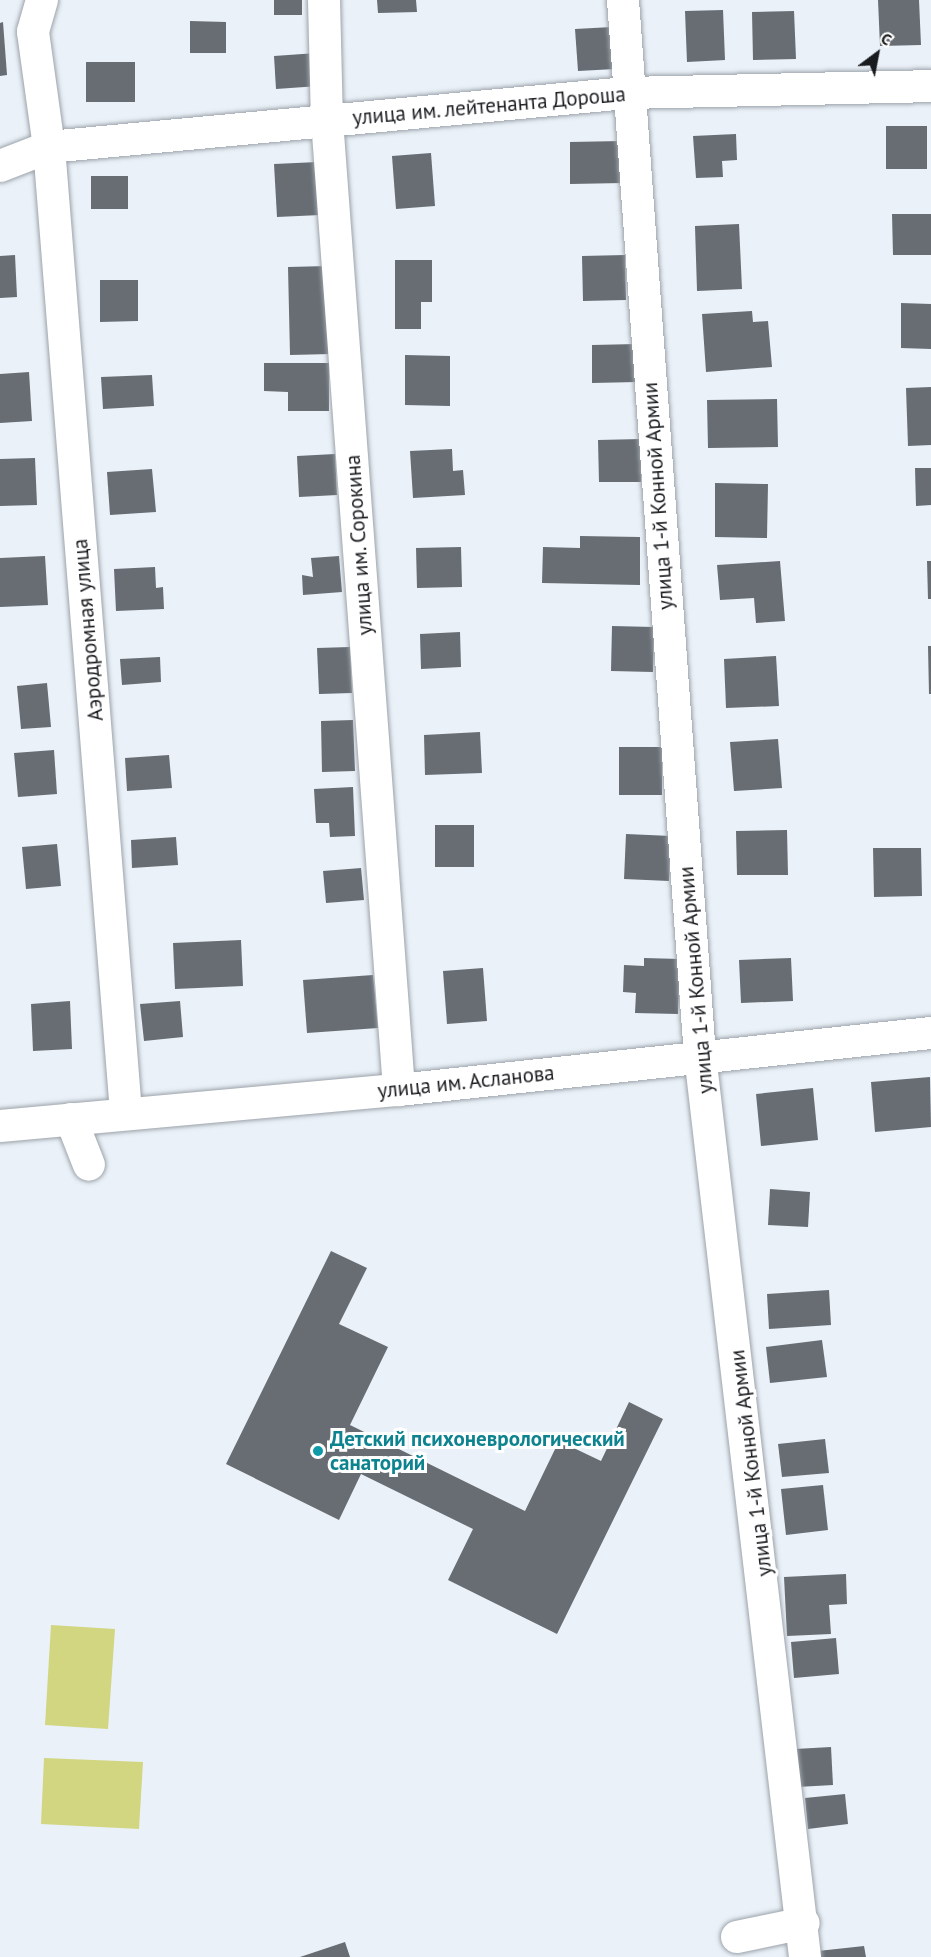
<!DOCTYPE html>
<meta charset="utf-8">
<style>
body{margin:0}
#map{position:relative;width:931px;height:1957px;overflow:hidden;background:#eaf1f8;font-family:"PT Sans",sans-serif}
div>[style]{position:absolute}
.green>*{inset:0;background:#d2d681}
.building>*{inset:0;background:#676d73}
.roads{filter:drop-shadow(0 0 2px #9ca3aa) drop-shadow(0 0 2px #9ca3aa)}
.street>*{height:32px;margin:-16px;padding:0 16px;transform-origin:16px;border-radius:16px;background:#fff}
.dots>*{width:16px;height:16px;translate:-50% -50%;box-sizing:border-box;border:3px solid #fff;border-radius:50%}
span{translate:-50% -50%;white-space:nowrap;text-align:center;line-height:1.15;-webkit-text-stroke:6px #fff;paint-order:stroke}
.street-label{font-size:21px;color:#191b1e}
.culture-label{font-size:21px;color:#0d838f;font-weight:700}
.left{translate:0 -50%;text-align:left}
.north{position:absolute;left:847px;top:24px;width:60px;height:60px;-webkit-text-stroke:4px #fff;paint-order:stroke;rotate:32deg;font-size:16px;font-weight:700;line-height:24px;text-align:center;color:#191b1e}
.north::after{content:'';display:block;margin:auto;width:21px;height:27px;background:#191b1e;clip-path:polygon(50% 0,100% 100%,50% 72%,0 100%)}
</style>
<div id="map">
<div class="green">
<i style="clip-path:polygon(51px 1625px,115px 1629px,108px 1729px,45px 1725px)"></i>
<i style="clip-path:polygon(44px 1758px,143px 1762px,139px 1829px,41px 1824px)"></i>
</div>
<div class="building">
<i style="clip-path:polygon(274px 0,302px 0,302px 15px,274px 15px)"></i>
<i style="clip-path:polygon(377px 0,416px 0,417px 12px,378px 13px)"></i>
<i style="clip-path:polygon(878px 0,919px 0,921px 45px,880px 46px)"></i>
<i style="clip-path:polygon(723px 10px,725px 60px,687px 62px,685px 11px)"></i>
<i style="clip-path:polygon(794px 11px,796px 59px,753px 60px,752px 12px)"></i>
<i style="clip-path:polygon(190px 21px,226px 22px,226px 53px,190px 53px)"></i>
<i style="clip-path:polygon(3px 22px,7px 75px,0 76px,0 23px)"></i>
<i style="clip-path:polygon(612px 27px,615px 69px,578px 71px,575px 29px)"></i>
<i style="clip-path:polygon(317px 53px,319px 86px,276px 89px,274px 56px)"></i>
<i style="clip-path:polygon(86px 62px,135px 62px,135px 102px,86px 102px)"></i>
<i style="clip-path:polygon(886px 126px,927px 126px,927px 169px,886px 169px)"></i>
<i style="clip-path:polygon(736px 134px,737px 160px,722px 161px,723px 177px,696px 178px,693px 136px)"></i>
<i style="clip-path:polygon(622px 141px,623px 183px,570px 184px,570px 142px)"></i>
<i style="clip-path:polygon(431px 153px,435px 206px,396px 209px,392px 156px)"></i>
<i style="clip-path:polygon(318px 162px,320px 215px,277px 217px,274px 164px)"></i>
<i style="clip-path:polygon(91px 176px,128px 176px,128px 209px,91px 209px)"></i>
<i style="clip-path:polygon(892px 214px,931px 214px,931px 255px,893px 255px)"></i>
<i style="clip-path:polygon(739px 224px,742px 289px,697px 291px,695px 226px)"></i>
<i style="clip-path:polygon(15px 255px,17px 297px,0 298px,0 256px)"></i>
<i style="clip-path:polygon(625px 255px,626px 300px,583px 301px,582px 256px)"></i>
<i style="clip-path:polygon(395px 260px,432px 260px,432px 302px,421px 302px,421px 329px,395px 329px)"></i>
<i style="clip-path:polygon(328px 266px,331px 354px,290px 355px,288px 267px)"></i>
<i style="clip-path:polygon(100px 280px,138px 280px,138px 321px,100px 322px)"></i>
<i style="clip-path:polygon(901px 303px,931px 304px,931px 349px,901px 348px)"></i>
<i style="clip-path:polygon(752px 311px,753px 322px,768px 321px,772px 367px,706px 372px,702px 314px)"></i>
<i style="clip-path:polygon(637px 344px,637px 382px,592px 383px,592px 345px)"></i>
<i style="clip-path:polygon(405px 355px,450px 356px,450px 406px,405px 405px)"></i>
<i style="clip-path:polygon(264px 363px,329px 363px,329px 411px,288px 411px,288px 392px,264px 391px)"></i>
<i style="clip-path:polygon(29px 372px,32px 421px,0 423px,0 374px)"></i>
<i style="clip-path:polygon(152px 375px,154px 406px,103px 409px,101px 377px)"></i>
<i style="clip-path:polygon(931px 387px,931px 445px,908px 446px,906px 388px)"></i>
<i style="clip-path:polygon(777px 399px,778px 447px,708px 448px,707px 400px)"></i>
<i style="clip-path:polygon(641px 439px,641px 482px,599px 482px,598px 440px)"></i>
<i style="clip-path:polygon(452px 449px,453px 471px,463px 470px,465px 495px,413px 498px,410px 451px)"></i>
<i style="clip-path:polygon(335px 454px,337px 495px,299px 497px,297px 456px)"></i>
<i style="clip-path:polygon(35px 458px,37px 505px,0 506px,0 459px)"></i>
<i style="clip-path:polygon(915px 468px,931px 468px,931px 505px,916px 506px)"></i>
<i style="clip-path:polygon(152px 469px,156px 512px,110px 515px,107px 472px)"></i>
<i style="clip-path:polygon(715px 483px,768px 484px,767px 538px,715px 537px)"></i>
<i style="clip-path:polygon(580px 536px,640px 537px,640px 585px,542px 583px,543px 547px,580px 548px)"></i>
<i style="clip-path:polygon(461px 547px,462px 587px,417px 588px,416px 548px)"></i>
<i style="clip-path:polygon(45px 556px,48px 605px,0 607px,0 558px)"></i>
<i style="clip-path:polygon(339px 556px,342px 592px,303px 595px,302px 575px,313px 577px,311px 558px)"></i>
<i style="clip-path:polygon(780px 561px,785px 621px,756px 623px,754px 598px,720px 600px,717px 565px)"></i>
<i style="clip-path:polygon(927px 561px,931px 561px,931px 599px,928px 599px)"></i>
<i style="clip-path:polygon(155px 567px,156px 588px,163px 587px,164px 609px,116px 611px,114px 569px)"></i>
<i style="clip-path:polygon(612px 626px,654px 627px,653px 672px,611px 671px)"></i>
<i style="clip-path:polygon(460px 632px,461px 667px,421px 669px,420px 634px)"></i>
<i style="clip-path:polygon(928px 646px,931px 646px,931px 694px,929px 694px)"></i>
<i style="clip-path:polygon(350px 647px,352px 693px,319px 694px,317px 648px)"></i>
<i style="clip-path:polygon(776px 656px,779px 706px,726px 708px,724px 659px)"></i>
<i style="clip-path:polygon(160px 657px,161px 682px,122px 685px,120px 659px)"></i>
<i style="clip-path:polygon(47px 683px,51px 727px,21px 729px,17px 686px)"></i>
<i style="clip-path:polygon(353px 720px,355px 771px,322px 772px,321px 721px)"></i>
<i style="clip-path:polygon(480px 732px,482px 773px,425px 775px,424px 735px)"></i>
<i style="clip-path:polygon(778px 739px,782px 788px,734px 791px,730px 742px)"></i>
<i style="clip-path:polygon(619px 747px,662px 747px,662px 795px,619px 795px)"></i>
<i style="clip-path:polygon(54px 750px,57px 794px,18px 797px,14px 753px)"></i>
<i style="clip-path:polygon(169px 755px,172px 788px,127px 791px,125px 758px)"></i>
<i style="clip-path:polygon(353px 787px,355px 836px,330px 837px,329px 823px,316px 823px,314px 789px)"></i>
<i style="clip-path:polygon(435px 825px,474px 825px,474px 867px,435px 867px)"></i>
<i style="clip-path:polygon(787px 830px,788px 875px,737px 875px,736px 831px)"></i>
<i style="clip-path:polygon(626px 834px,671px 836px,669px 881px,624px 879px)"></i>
<i style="clip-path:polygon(176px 837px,178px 865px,132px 868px,131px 840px)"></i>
<i style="clip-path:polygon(57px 844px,61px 886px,26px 889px,22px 847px)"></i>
<i style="clip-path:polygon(873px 848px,921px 848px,922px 896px,874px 897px)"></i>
<i style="clip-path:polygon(361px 868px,364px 900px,326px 903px,323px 871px)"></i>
<i style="clip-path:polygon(241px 940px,243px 986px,175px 989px,173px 943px)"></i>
<i style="clip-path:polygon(644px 958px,680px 959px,678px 1014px,635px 1013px,636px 993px,623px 992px,624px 965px,644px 966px)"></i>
<i style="clip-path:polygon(791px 958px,793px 1001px,741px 1003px,739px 960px)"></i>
<i style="clip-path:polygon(483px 968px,487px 1021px,447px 1024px,443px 971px)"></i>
<i style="clip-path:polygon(373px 975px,378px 1028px,307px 1033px,303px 980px)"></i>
<i style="clip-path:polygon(70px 1001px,72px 1049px,33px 1051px,31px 1004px)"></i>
<i style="clip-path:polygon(180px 1001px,183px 1037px,144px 1041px,140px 1004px)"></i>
<i style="clip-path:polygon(930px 1077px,931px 1127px,875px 1132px,871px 1082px)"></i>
<i style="clip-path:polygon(813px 1088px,818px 1140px,761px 1146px,756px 1094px)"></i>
<i style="clip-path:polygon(770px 1189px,810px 1192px,808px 1227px,768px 1225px)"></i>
<i style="clip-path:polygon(331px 1251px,367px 1268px,339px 1324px,388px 1347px,350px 1425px,525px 1511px,559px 1441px,601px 1461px,629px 1402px,663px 1419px,557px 1634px,448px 1580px,473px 1529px,361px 1474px,339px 1520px,226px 1464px)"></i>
<i style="clip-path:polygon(829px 1290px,831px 1325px,769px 1329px,767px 1294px)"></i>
<i style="clip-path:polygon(822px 1340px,827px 1377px,770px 1383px,766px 1347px)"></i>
<i style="clip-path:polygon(825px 1439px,829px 1473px,782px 1477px,778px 1444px)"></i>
<i style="clip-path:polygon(823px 1485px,828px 1530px,786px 1535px,781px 1489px)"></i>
<i style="clip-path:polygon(846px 1574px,847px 1604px,829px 1605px,831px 1634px,787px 1636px,784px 1577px)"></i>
<i style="clip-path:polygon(836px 1638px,839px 1674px,794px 1678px,791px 1642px)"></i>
<i style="clip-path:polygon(831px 1747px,833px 1785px,797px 1787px,795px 1749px)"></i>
<i style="clip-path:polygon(845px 1794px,848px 1824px,808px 1829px,805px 1798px)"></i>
<i style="clip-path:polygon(345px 1942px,350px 1957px,300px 1957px)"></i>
<i style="clip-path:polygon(864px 1946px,866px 1957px,818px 1957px,818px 1951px)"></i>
</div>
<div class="roads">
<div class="street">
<i style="left:42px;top:0;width:33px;rotate:106deg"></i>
<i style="left:33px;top:32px;width:116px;rotate:82.1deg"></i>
<i style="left:49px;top:147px;width:969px;rotate:85.44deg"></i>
<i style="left:324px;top:0;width:120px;rotate:88.6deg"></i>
<i style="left:327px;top:120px;width:973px;rotate:85.75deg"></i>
<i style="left:623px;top:0;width:1058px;rotate:85.83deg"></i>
<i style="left:700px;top:1055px;width:908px;rotate:83.36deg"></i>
<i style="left:0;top:166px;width:53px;rotate:-21.2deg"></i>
<i style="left:49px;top:147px;width:581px;rotate:-5.34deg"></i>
<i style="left:627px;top:93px;width:304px;rotate:-1.3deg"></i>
<i style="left:71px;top:1119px;width:49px;rotate:68.6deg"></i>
<i style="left:0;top:1126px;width:401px;rotate:-5.2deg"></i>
<i style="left:399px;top:1090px;width:535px;rotate:-6.12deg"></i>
<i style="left:737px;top:1937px;width:68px;rotate:-11.8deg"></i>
</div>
</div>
<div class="dots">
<i style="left:318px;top:1451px;background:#0f9aa8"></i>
</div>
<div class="street-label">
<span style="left:489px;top:106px;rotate:-5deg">улица им. лейтенанта Дороша</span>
<span style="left:658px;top:496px;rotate:-94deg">улица 1-й Конной Армии</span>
<span style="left:359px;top:545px;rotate:-94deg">улица им. Сорокина</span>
<span style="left:88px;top:630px;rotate:-95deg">Аэродромная улица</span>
<span style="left:696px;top:980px;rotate:-95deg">улица 1-й Конной Армии</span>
<span style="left:466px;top:1082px;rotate:-6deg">улица им. Асланова</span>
<span style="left:751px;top:1463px;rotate:-97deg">улица 1-й Конной Армии</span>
</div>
<div class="culture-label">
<span class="left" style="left:330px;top:1451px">Детский психоневрологический<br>санаторий</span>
</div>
<div class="north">С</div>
</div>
